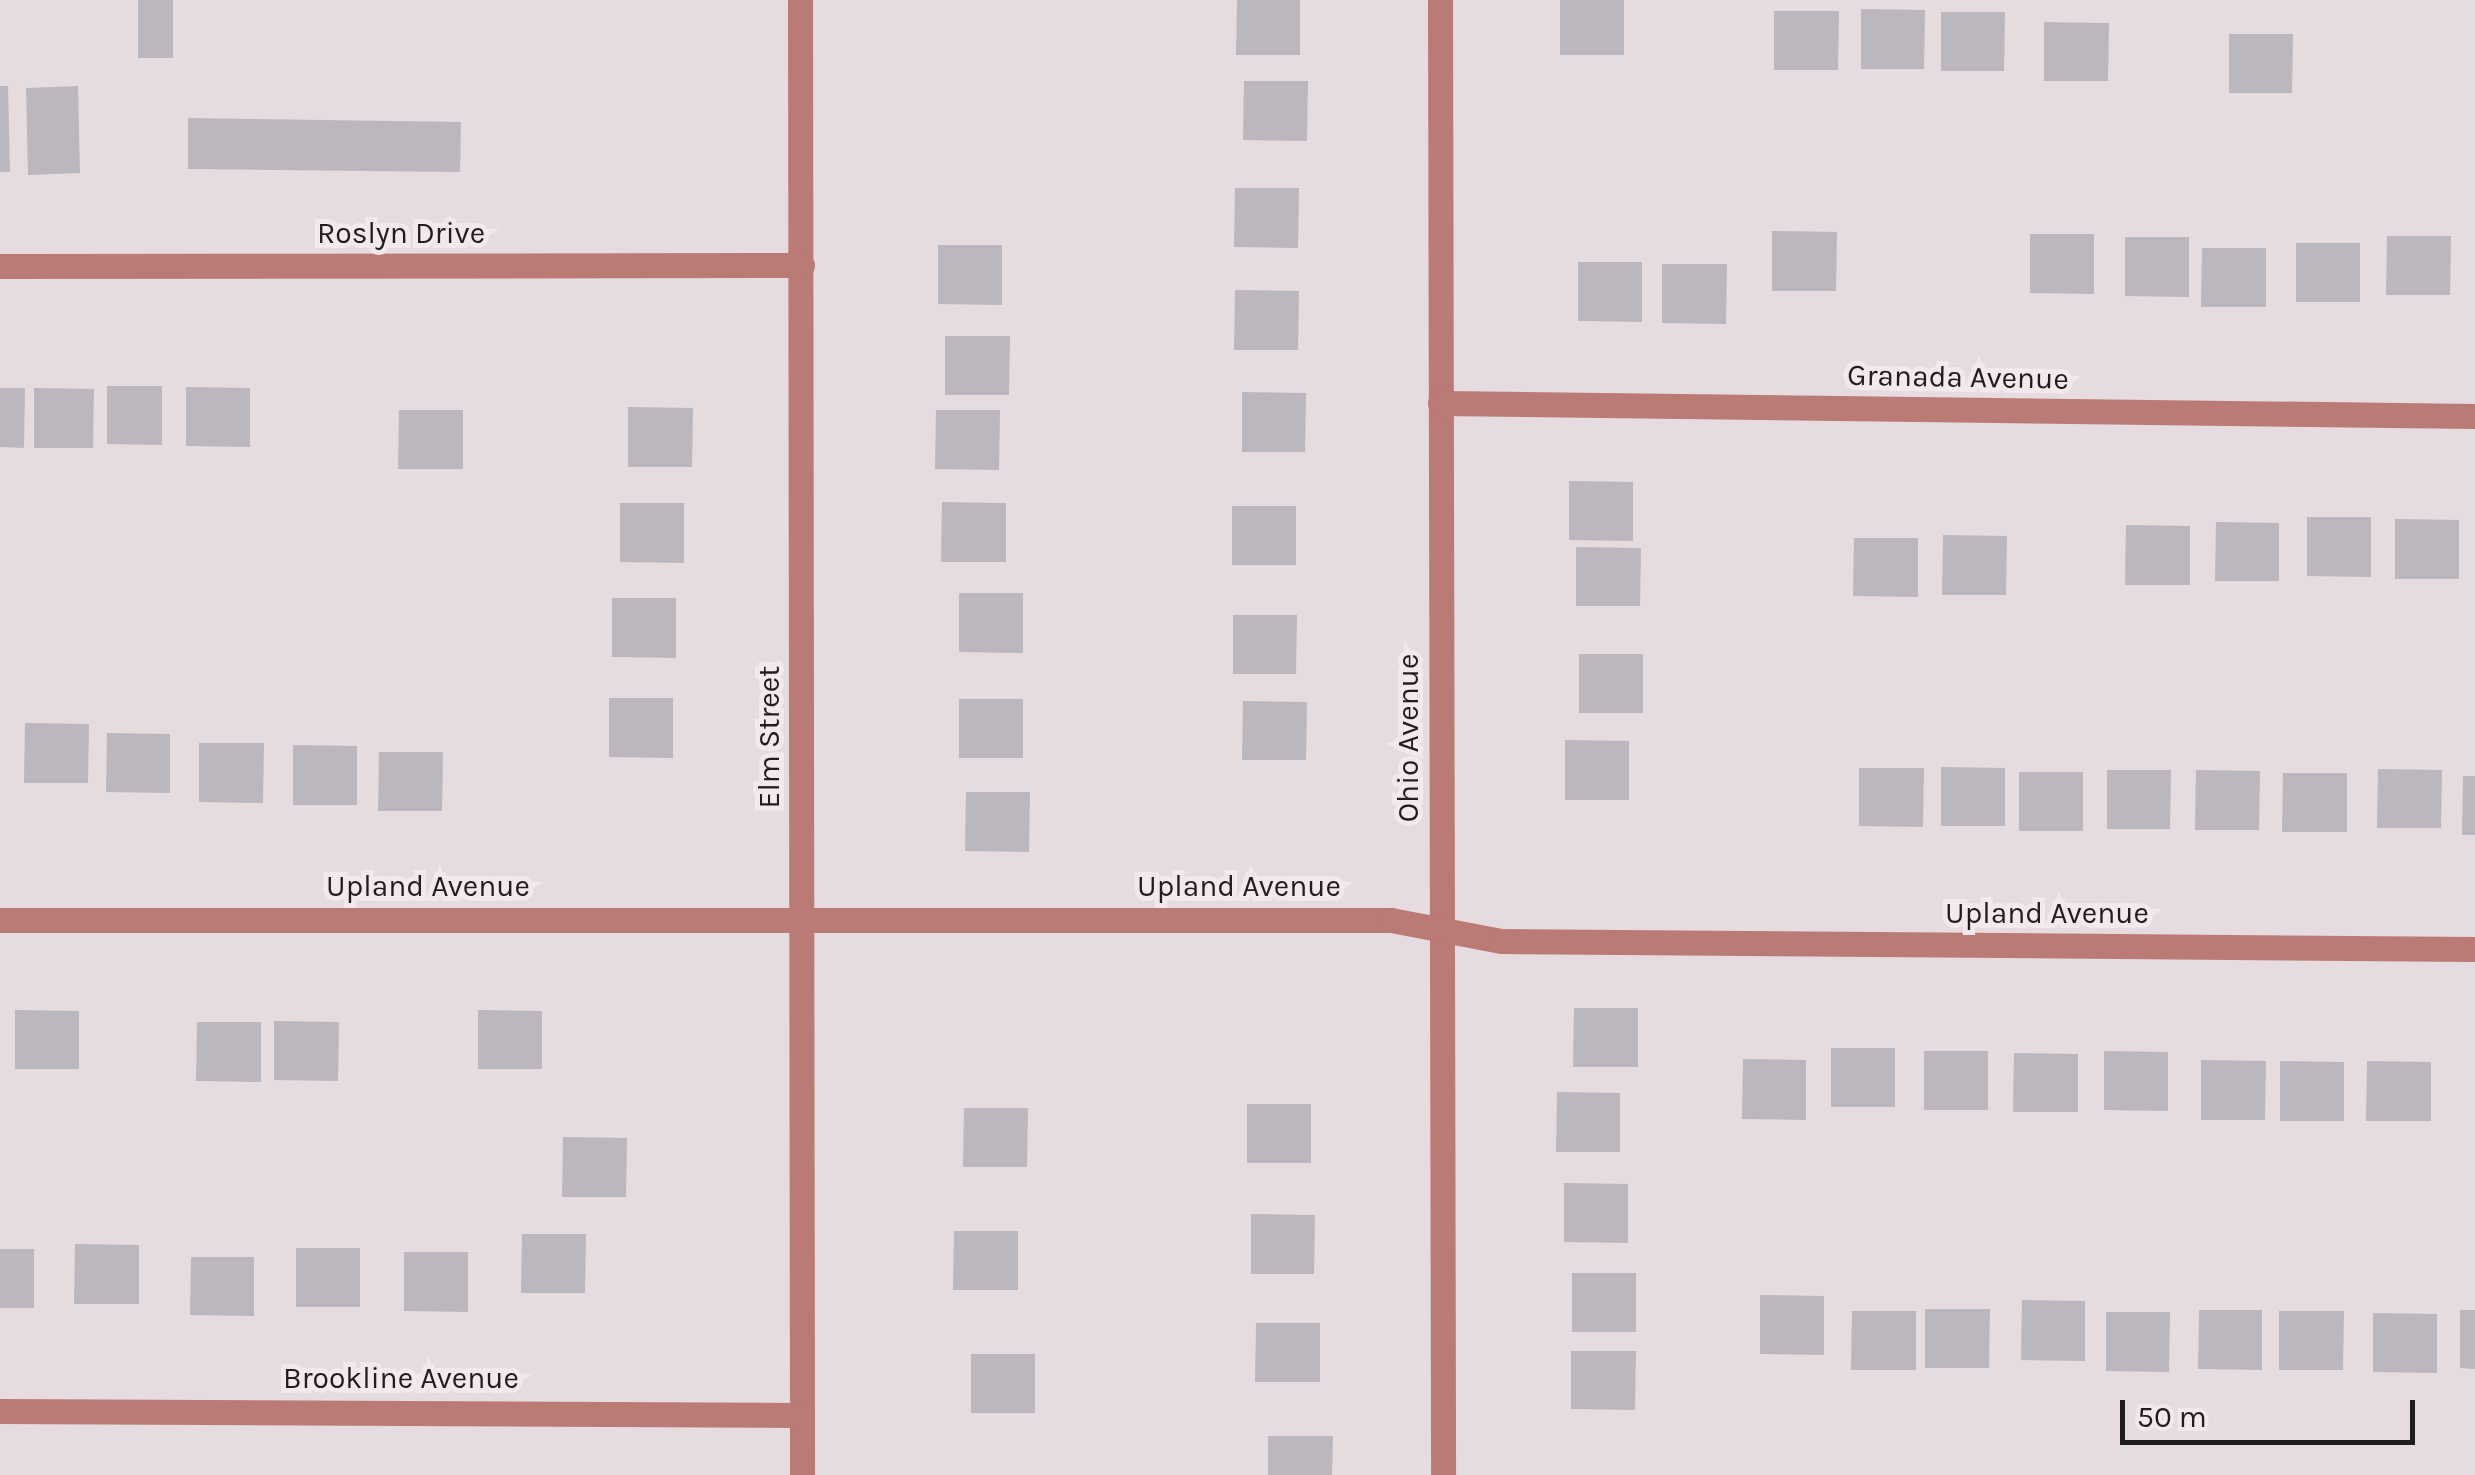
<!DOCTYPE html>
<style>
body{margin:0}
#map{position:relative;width:2475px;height:1475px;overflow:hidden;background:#e6dbdf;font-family:Karla,sans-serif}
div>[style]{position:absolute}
.building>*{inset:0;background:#bcb6be}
.minor>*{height:25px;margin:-12.5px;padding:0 12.5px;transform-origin:12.5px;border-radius:12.5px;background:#ba7a76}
span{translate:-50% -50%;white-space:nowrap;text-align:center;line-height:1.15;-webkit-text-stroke:10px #f3e8ec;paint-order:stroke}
.street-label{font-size:30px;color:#201d1e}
.scale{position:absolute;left:2120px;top:1400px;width:295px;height:45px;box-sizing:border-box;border:5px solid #201d1e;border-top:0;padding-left:12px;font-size:30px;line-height:35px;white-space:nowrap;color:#201d1e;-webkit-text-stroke:8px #f3e8ec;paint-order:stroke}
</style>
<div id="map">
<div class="building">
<i style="clip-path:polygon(138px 0,173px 0,173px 58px,138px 58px)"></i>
<i style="clip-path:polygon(1237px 0,1300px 0,1300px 55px,1236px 55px)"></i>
<i style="clip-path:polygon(1560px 0,1624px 0,1624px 55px,1560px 55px)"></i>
<i style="clip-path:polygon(1861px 9px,1925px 10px,1924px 69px,1861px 69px)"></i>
<i style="clip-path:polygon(1774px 11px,1839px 11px,1838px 70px,1774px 70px)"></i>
<i style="clip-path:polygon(1941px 12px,2005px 12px,2004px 71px,1941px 71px)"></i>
<i style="clip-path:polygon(2044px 22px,2109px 23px,2108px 81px,2044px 81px)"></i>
<i style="clip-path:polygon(2229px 34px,2293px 34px,2292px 93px,2229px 93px)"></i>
<i style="clip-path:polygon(1244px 81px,1308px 81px,1307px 141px,1243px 140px)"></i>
<i style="clip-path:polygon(0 86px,8px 86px,10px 172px,0 172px)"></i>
<i style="clip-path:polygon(78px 86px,80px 173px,28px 175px,26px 88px)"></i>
<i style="clip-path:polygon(188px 118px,461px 122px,460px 172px,188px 169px)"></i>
<i style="clip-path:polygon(1235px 188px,1299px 188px,1298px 248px,1234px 247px)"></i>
<i style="clip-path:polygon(1772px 231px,1837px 232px,1836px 291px,1772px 291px)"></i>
<i style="clip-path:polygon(2030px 234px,2094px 234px,2094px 294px,2030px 293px)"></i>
<i style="clip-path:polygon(2387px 236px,2451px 236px,2450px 295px,2386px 295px)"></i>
<i style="clip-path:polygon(2125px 237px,2189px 237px,2189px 297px,2125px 296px)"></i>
<i style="clip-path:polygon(2296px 243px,2360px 243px,2360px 302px,2296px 302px)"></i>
<i style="clip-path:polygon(938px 245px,1002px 245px,1002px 305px,938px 304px)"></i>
<i style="clip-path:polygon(2202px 248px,2266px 248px,2266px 307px,2201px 307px)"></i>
<i style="clip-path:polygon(1578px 262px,1642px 262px,1642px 322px,1578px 321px)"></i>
<i style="clip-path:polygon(1662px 264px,1727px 264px,1726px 324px,1662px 323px)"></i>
<i style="clip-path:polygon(1235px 290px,1299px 291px,1298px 350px,1234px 350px)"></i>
<i style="clip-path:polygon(945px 336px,1010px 336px,1009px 395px,945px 395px)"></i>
<i style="clip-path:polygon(107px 386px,162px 386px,162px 445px,107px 444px)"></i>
<i style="clip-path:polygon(186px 387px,250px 388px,250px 447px,186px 446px)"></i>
<i style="clip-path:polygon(0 388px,25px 388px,24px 448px,0 447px)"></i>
<i style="clip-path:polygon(34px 388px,94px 389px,93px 448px,34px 448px)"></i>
<i style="clip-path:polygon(1242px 392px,1306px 393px,1305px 452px,1242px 452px)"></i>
<i style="clip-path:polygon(628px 407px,693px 408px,692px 467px,628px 467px)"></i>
<i style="clip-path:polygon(399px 410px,463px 410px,463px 469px,398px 469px)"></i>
<i style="clip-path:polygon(936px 410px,1000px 410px,999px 470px,935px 469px)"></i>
<i style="clip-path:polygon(1569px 481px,1633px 482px,1633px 541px,1569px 540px)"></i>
<i style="clip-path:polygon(942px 502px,1006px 503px,1006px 562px,941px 562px)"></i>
<i style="clip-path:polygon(620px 503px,684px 503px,684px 563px,620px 562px)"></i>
<i style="clip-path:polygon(1232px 506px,1296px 506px,1296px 565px,1232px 565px)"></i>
<i style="clip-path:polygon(2307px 517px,2371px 517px,2371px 577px,2307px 576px)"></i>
<i style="clip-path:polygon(2395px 519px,2459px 520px,2459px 579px,2395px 579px)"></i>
<i style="clip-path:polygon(2216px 522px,2279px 523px,2279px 581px,2215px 581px)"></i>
<i style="clip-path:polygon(2126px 525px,2190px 526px,2190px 585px,2125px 585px)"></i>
<i style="clip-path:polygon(1943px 535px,2007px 536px,2006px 595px,1942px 595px)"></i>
<i style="clip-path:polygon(1854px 538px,1918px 538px,1918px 597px,1853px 596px)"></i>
<i style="clip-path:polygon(1576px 547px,1641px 548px,1640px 606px,1576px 606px)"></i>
<i style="clip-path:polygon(959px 593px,1023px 593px,1023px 653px,959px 652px)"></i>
<i style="clip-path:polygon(612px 598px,676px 598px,676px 658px,612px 657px)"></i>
<i style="clip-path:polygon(1233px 615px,1297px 615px,1296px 674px,1233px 674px)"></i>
<i style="clip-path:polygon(1579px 654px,1643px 654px,1643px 713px,1579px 713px)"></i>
<i style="clip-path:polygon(609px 698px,673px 698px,673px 758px,609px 757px)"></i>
<i style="clip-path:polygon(959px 699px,1023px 699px,1023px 758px,959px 758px)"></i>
<i style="clip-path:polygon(1243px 701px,1307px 702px,1306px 760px,1242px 760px)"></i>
<i style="clip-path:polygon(25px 723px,89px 724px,88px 783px,24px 783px)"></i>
<i style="clip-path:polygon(107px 733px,170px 734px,170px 793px,106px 792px)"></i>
<i style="clip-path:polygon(1565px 740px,1629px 741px,1629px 800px,1565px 800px)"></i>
<i style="clip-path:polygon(199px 743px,264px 743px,263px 803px,199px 802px)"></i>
<i style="clip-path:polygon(293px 745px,357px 746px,357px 805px,293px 805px)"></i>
<i style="clip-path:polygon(379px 752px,443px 752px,442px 811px,378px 811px)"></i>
<i style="clip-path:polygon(1941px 767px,2005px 768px,2005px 826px,1941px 826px)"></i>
<i style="clip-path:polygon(1859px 768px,1924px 768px,1923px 827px,1859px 826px)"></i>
<i style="clip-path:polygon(2378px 769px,2442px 770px,2441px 828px,2377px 828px)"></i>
<i style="clip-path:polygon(2107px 770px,2171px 770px,2170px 829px,2107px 829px)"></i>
<i style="clip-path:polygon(2196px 770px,2260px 771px,2259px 830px,2195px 830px)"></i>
<i style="clip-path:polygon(2019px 772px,2083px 772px,2083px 831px,2019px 831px)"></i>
<i style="clip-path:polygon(2283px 773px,2347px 773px,2347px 832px,2282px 832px)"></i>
<i style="clip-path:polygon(2463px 776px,2475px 776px,2475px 835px,2462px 835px)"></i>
<i style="clip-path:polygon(966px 792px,1030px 792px,1029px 852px,965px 851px)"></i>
<i style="clip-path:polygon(1574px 1008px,1638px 1008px,1638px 1067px,1573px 1067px)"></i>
<i style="clip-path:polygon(15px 1010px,79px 1011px,79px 1069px,15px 1069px)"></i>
<i style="clip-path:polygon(478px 1010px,542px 1011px,542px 1069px,478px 1069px)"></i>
<i style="clip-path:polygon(274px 1021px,339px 1022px,338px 1081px,274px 1080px)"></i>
<i style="clip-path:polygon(197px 1022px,261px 1022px,261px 1082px,196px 1081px)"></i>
<i style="clip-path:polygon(1831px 1048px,1895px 1048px,1895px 1107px,1831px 1107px)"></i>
<i style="clip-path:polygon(1924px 1051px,1988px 1051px,1988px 1110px,1924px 1110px)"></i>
<i style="clip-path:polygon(2104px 1051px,2168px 1052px,2168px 1111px,2104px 1110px)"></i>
<i style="clip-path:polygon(2014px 1053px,2078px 1054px,2078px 1112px,2013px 1112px)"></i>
<i style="clip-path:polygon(1743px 1059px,1806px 1060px,1806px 1120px,1742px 1119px)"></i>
<i style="clip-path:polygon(2201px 1060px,2266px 1061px,2265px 1120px,2201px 1120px)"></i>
<i style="clip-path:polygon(2280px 1061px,2344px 1062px,2344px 1121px,2280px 1121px)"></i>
<i style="clip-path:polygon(2367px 1061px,2431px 1062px,2431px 1121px,2366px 1121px)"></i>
<i style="clip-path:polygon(1557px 1092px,1620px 1093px,1620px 1152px,1556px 1152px)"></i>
<i style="clip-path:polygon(1247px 1104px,1311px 1104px,1311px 1163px,1247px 1163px)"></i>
<i style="clip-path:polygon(964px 1108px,1028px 1108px,1027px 1167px,963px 1167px)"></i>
<i style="clip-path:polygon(563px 1137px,627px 1138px,626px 1197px,562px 1197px)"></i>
<i style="clip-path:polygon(1564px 1183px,1628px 1184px,1628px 1243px,1564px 1242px)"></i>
<i style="clip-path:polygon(1251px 1214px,1315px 1215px,1314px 1274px,1251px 1274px)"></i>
<i style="clip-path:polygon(954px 1231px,1018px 1231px,1018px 1290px,953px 1290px)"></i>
<i style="clip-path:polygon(522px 1234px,586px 1234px,585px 1293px,521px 1293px)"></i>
<i style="clip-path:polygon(75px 1244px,139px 1245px,139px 1304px,74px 1304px)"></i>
<i style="clip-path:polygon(296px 1248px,360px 1248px,360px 1307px,296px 1307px)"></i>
<i style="clip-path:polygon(0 1249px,34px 1249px,34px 1308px,0 1308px)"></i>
<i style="clip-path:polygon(404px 1252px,468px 1252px,468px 1312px,404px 1311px)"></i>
<i style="clip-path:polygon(191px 1257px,254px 1257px,254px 1316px,190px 1315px)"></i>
<i style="clip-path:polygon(1572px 1273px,1636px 1273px,1636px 1332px,1572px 1332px)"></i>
<i style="clip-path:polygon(1760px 1295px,1824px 1296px,1824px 1355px,1760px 1354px)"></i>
<i style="clip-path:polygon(2022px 1300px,2085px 1301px,2085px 1361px,2021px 1360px)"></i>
<i style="clip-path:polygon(1925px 1309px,1990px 1309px,1989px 1368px,1925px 1368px)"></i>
<i style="clip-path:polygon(2199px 1310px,2262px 1310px,2262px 1370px,2198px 1369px)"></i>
<i style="clip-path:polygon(2460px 1310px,2475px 1310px,2475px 1369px,2460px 1368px)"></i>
<i style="clip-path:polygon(1852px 1311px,1916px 1311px,1916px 1370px,1851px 1370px)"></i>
<i style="clip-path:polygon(2279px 1311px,2344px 1311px,2343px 1370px,2279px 1370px)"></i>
<i style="clip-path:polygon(2106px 1312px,2170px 1312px,2169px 1372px,2106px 1371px)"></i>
<i style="clip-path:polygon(2373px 1313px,2437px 1314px,2437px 1373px,2373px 1372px)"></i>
<i style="clip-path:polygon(1256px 1323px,1320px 1323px,1320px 1382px,1255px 1382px)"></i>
<i style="clip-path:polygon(1571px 1351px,1636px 1351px,1635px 1410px,1571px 1409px)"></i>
<i style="clip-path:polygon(971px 1354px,1035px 1354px,1035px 1413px,971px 1413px)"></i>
<i style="clip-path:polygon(1268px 1436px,1333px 1436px,1332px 1475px,1268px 1475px)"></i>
</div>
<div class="minor">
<i style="left:800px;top:0;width:1475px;rotate:89.92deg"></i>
<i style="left:1440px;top:0;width:1475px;rotate:89.88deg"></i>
<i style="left:0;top:266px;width:802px;rotate:-0.07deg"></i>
<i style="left:1440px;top:403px;width:1035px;rotate:0.72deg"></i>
<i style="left:0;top:920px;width:1391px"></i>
<i style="left:1391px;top:920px;width:112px;rotate:10.8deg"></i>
<i style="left:1501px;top:941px;width:974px;rotate:0.47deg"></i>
<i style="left:0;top:1411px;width:802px;rotate:0.29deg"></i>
</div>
<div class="street-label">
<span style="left:401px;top:233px">Roslyn Drive</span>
<span style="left:1958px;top:377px;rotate:1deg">Granada Avenue</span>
<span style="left:769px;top:737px;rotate:-90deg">Elm Street</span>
<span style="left:1408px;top:738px;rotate:-90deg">Ohio Avenue</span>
<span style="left:428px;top:886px">Upland Avenue</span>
<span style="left:1239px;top:886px">Upland Avenue</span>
<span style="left:2047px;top:913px">Upland Avenue</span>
<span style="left:401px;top:1378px">Brookline Avenue</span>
</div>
<div class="scale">50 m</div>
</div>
